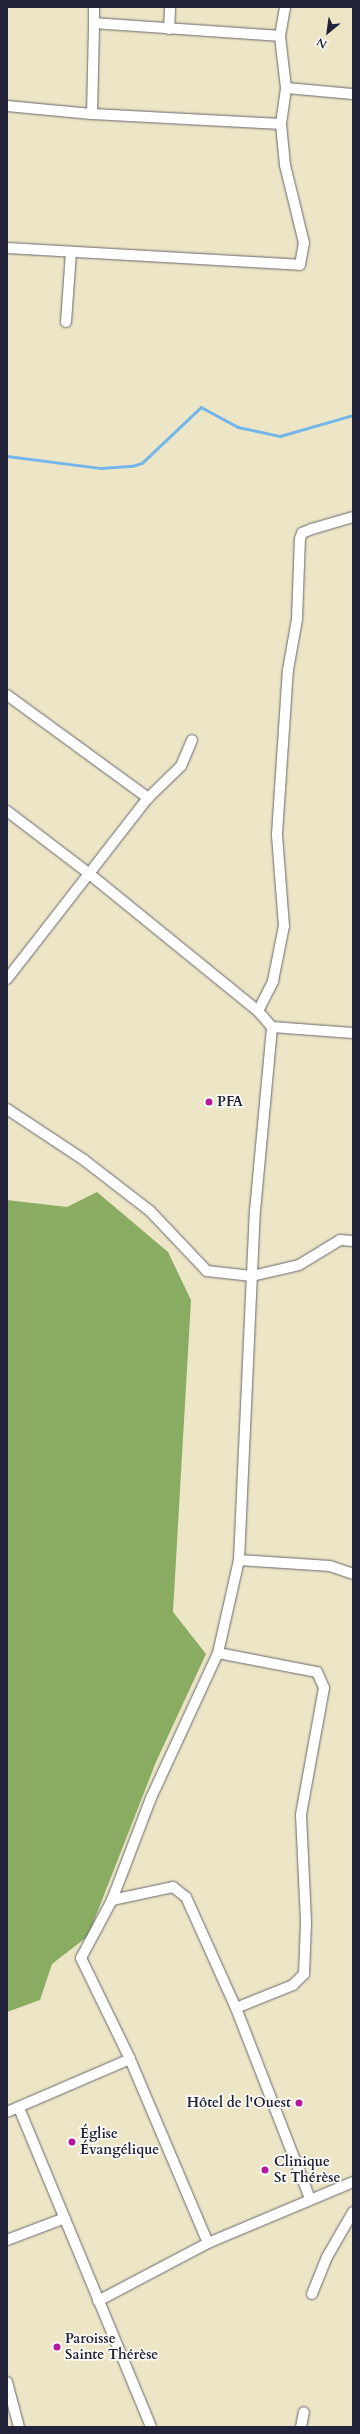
<!DOCTYPE html>
<meta charset="utf-8">
<style>
body{margin:0}
#map{position:relative;width:360px;height:2434px;overflow:hidden;background:#ece6c7;font-family:Cardo,serif}
div>[style]{position:absolute}
.forest>*{inset:0;background:#89ac62}
.stream>*{height:2.5px;margin:-1.25px;padding:0 1.25px;transform-origin:1.25px;border-radius:1.25px;background:#74b6e9}
.roads{filter:drop-shadow(0 0 1px #69676c) drop-shadow(0 0 1px #69676c)}
.street>*{height:10px;margin:-5px;padding:0 5px;transform-origin:5px;border-radius:5px;background:#fff}
.dots>*{width:11px;height:11px;translate:-50% -50%;box-sizing:border-box;border:2px solid #fdfcf7;border-radius:50%}
span{translate:-50% -50%;white-space:nowrap;text-align:center;line-height:1.15;-webkit-text-stroke:3.5px #fdfcf7;paint-order:stroke}
.poi-label{font-size:14px;color:#22223b;font-weight:700}
.left{translate:0 -50%;text-align:left}
.right{translate:-100% -50%;text-align:right}
.frame{position:absolute;inset:0;border:8px solid #22223b;pointer-events:none}
.north{position:absolute;left:308px;top:12px;width:40px;height:40px;-webkit-text-stroke:3px #fdfcf7;paint-order:stroke;rotate:209deg;font-size:11px;font-weight:700;line-height:16px;text-align:center;color:#22223b}
.north::after{content:'';display:block;margin:auto;width:14px;height:18px;background:#22223b;clip-path:polygon(50% 0,100% 100%,50% 72%,0 100%)}
</style>
<div id="map">
<div class="forest">
<i style="clip-path:polygon(97px 1192px,168px 1252px,191px 1300px,173px 1612px,206px 1654px,156px 1762px,88px 1936px,52px 1964px,40px 2000px,7px 2012px,7px 1200px,67px 1207px)"></i>
</div>
<div class="stream">
<i style="left:7px;top:456px;width:95px;rotate:7.3deg"></i>
<i style="left:101px;top:468px;width:31px;rotate:-4deg"></i>
<i style="left:132px;top:466px;width:10px;rotate:-17deg"></i>
<i style="left:142px;top:463px;width:81px;rotate:-43.5deg"></i>
<i style="left:201px;top:407px;width:42px;rotate:28.4deg"></i>
<i style="left:238px;top:427px;width:43px;rotate:12.1deg"></i>
<i style="left:280px;top:436px;width:76px;rotate:-16deg"></i>
</div>
<div class="roads">
<div class="street">
<i style="left:94px;top:7px;width:16px;rotate:90deg"></i>
<i style="left:169px;top:29px;width:22px;rotate:-87deg"></i>
<i style="left:286px;top:88px;width:67px;rotate:5.1deg"></i>
<i style="left:7px;top:106px;width:85px;rotate:5.4deg"></i>
<i style="left:92px;top:114px;width:189px;rotate:3deg"></i>
<i style="left:92px;top:114px;width:91px;rotate:-88.7deg"></i>
<i style="left:94px;top:23px;width:186px;rotate:4deg"></i>
<i style="left:7px;top:248px;width:293px;rotate:3.3deg"></i>
<i style="left:300px;top:265px;width:22px;rotate:-80deg"></i>
<i style="left:304px;top:243px;width:80px;rotate:-103.7deg"></i>
<i style="left:285px;top:165px;width:41px;rotate:-95.6deg"></i>
<i style="left:281px;top:124px;width:36px;rotate:-82deg"></i>
<i style="left:286px;top:88px;width:52px;rotate:-96.6deg"></i>
<i style="left:280px;top:36px;width:29px;rotate:-80deg"></i>
<i style="left:66px;top:322px;width:69px;rotate:-85.9deg"></i>
<i style="left:7px;top:695px;width:175px;rotate:36.1deg"></i>
<i style="left:7px;top:811px;width:101px;rotate:37.3deg"></i>
<i style="left:87px;top:872px;width:220px;rotate:39.1deg"></i>
<i style="left:258px;top:1011px;width:21px;rotate:49deg"></i>
<i style="left:272px;top:1027px;width:81px;rotate:4.2deg"></i>
<i style="left:7px;top:979px;width:229px;rotate:-52.1deg"></i>
<i style="left:148px;top:798px;width:46px;rotate:-44.1deg"></i>
<i style="left:181px;top:766px;width:28px;rotate:-67deg"></i>
<i style="left:258px;top:1011px;width:34px;rotate:-63deg"></i>
<i style="left:273px;top:981px;width:56px;rotate:-78.7deg"></i>
<i style="left:284px;top:926px;width:92px;rotate:-94.4deg"></i>
<i style="left:277px;top:834px;width:164px;rotate:-86.2deg"></i>
<i style="left:288px;top:670px;width:52px;rotate:-80deg"></i>
<i style="left:297px;top:619px;width:80px;rotate:-87.9deg"></i>
<i style="left:300px;top:539px;width:6px;rotate:-72deg"></i>
<i style="left:302px;top:533px;width:11px;rotate:-22deg"></i>
<i style="left:312px;top:529px;width:43px;rotate:-16.3deg"></i>
<i style="left:7px;top:1109px;width:92px;rotate:33.5deg"></i>
<i style="left:84px;top:1160px;width:83px;rotate:37.7deg"></i>
<i style="left:150px;top:1211px;width:83px;rotate:46.5deg"></i>
<i style="left:207px;top:1271px;width:45px;rotate:6.3deg"></i>
<i style="left:252px;top:1276px;width:48px;rotate:-13.2deg"></i>
<i style="left:299px;top:1265px;width:48px;rotate:-31.4deg"></i>
<i style="left:340px;top:1240px;width:13px;rotate:4deg"></i>
<i style="left:239px;top:1560px;width:91px;rotate:3.8deg"></i>
<i style="left:330px;top:1566px;width:24px;rotate:19deg"></i>
<i style="left:218px;top:1653px;width:101px;rotate:10.9deg"></i>
<i style="left:317px;top:1672px;width:17px;rotate:66deg"></i>
<i style="left:324px;top:1688px;width:129px;rotate:100.3deg"></i>
<i style="left:301px;top:1815px;width:107px;rotate:87.3deg"></i>
<i style="left:306px;top:1922px;width:52px;rotate:92.2deg"></i>
<i style="left:304px;top:1974px;width:16px;rotate:135deg"></i>
<i style="left:293px;top:1985px;width:61px;rotate:158deg"></i>
<i style="left:112px;top:1900px;width:62px;rotate:-12deg"></i>
<i style="left:173px;top:1887px;width:16px;rotate:38deg"></i>
<i style="left:186px;top:1897px;width:122px;rotate:65.8deg"></i>
<i style="left:236px;top:2008px;width:205px;rotate:68.8deg"></i>
<i style="left:19px;top:2108px;width:345px;rotate:67.5deg"></i>
<i style="left:7px;top:2112px;width:134px;rotate:-23.3deg"></i>
<i style="left:7px;top:2240px;width:62px;rotate:-20.8deg"></i>
<i style="left:208px;top:2243px;width:200px;rotate:-113deg"></i>
<i style="left:130px;top:2059px;width:112px;rotate:-115.9deg"></i>
<i style="left:81px;top:1958px;width:66px;rotate:-61.9deg"></i>
<i style="left:112px;top:1900px;width:109px;rotate:-69.1deg"></i>
<i style="left:151px;top:1798px;width:160px;rotate:-65.2deg"></i>
<i style="left:218px;top:1653px;width:95px;rotate:-77.3deg"></i>
<i style="left:239px;top:1560px;width:349px;rotate:-87.4deg"></i>
<i style="left:255px;top:1211px;width:185px;rotate:-84.7deg"></i>
<i style="left:312px;top:2294px;width:40px;rotate:-68deg"></i>
<i style="left:327px;top:2257px;width:52px;rotate:-60deg"></i>
<i style="left:98px;top:2301px;width:124px;rotate:-27.8deg"></i>
<i style="left:208px;top:2243px;width:157px;rotate:-22.8deg"></i>
<i style="left:7px;top:2382px;width:47px;rotate:75.1deg"></i>
<i style="left:301px;top:2427px;width:15px;rotate:-79deg"></i>
</div>
</div>
<div class="dots">
<i style="left:209px;top:1102px;background:#b5179e"></i>
<i style="left:299px;top:2103px;background:#b5179e"></i>
<i style="left:72px;top:2142px;background:#b5179e"></i>
<i style="left:265px;top:2170px;background:#b5179e"></i>
<i style="left:57px;top:2347px;background:#b5179e"></i>
</div>
<div class="poi-label">
<span class="left" style="left:217px;top:1102px">PFA</span>
<span class="right" style="left:291px;top:2103px">Hôtel de l'Ouest</span>
<span class="left" style="left:80px;top:2142px">Église<br>Évangélique</span>
<span class="left" style="left:274px;top:2170px">Clinique<br>St Thérèse</span>
<span class="left" style="left:65px;top:2347px">Paroisse<br>Sainte Thérèse</span>
</div>
<div class="frame"></div>
<div class="north">N</div>
</div>
